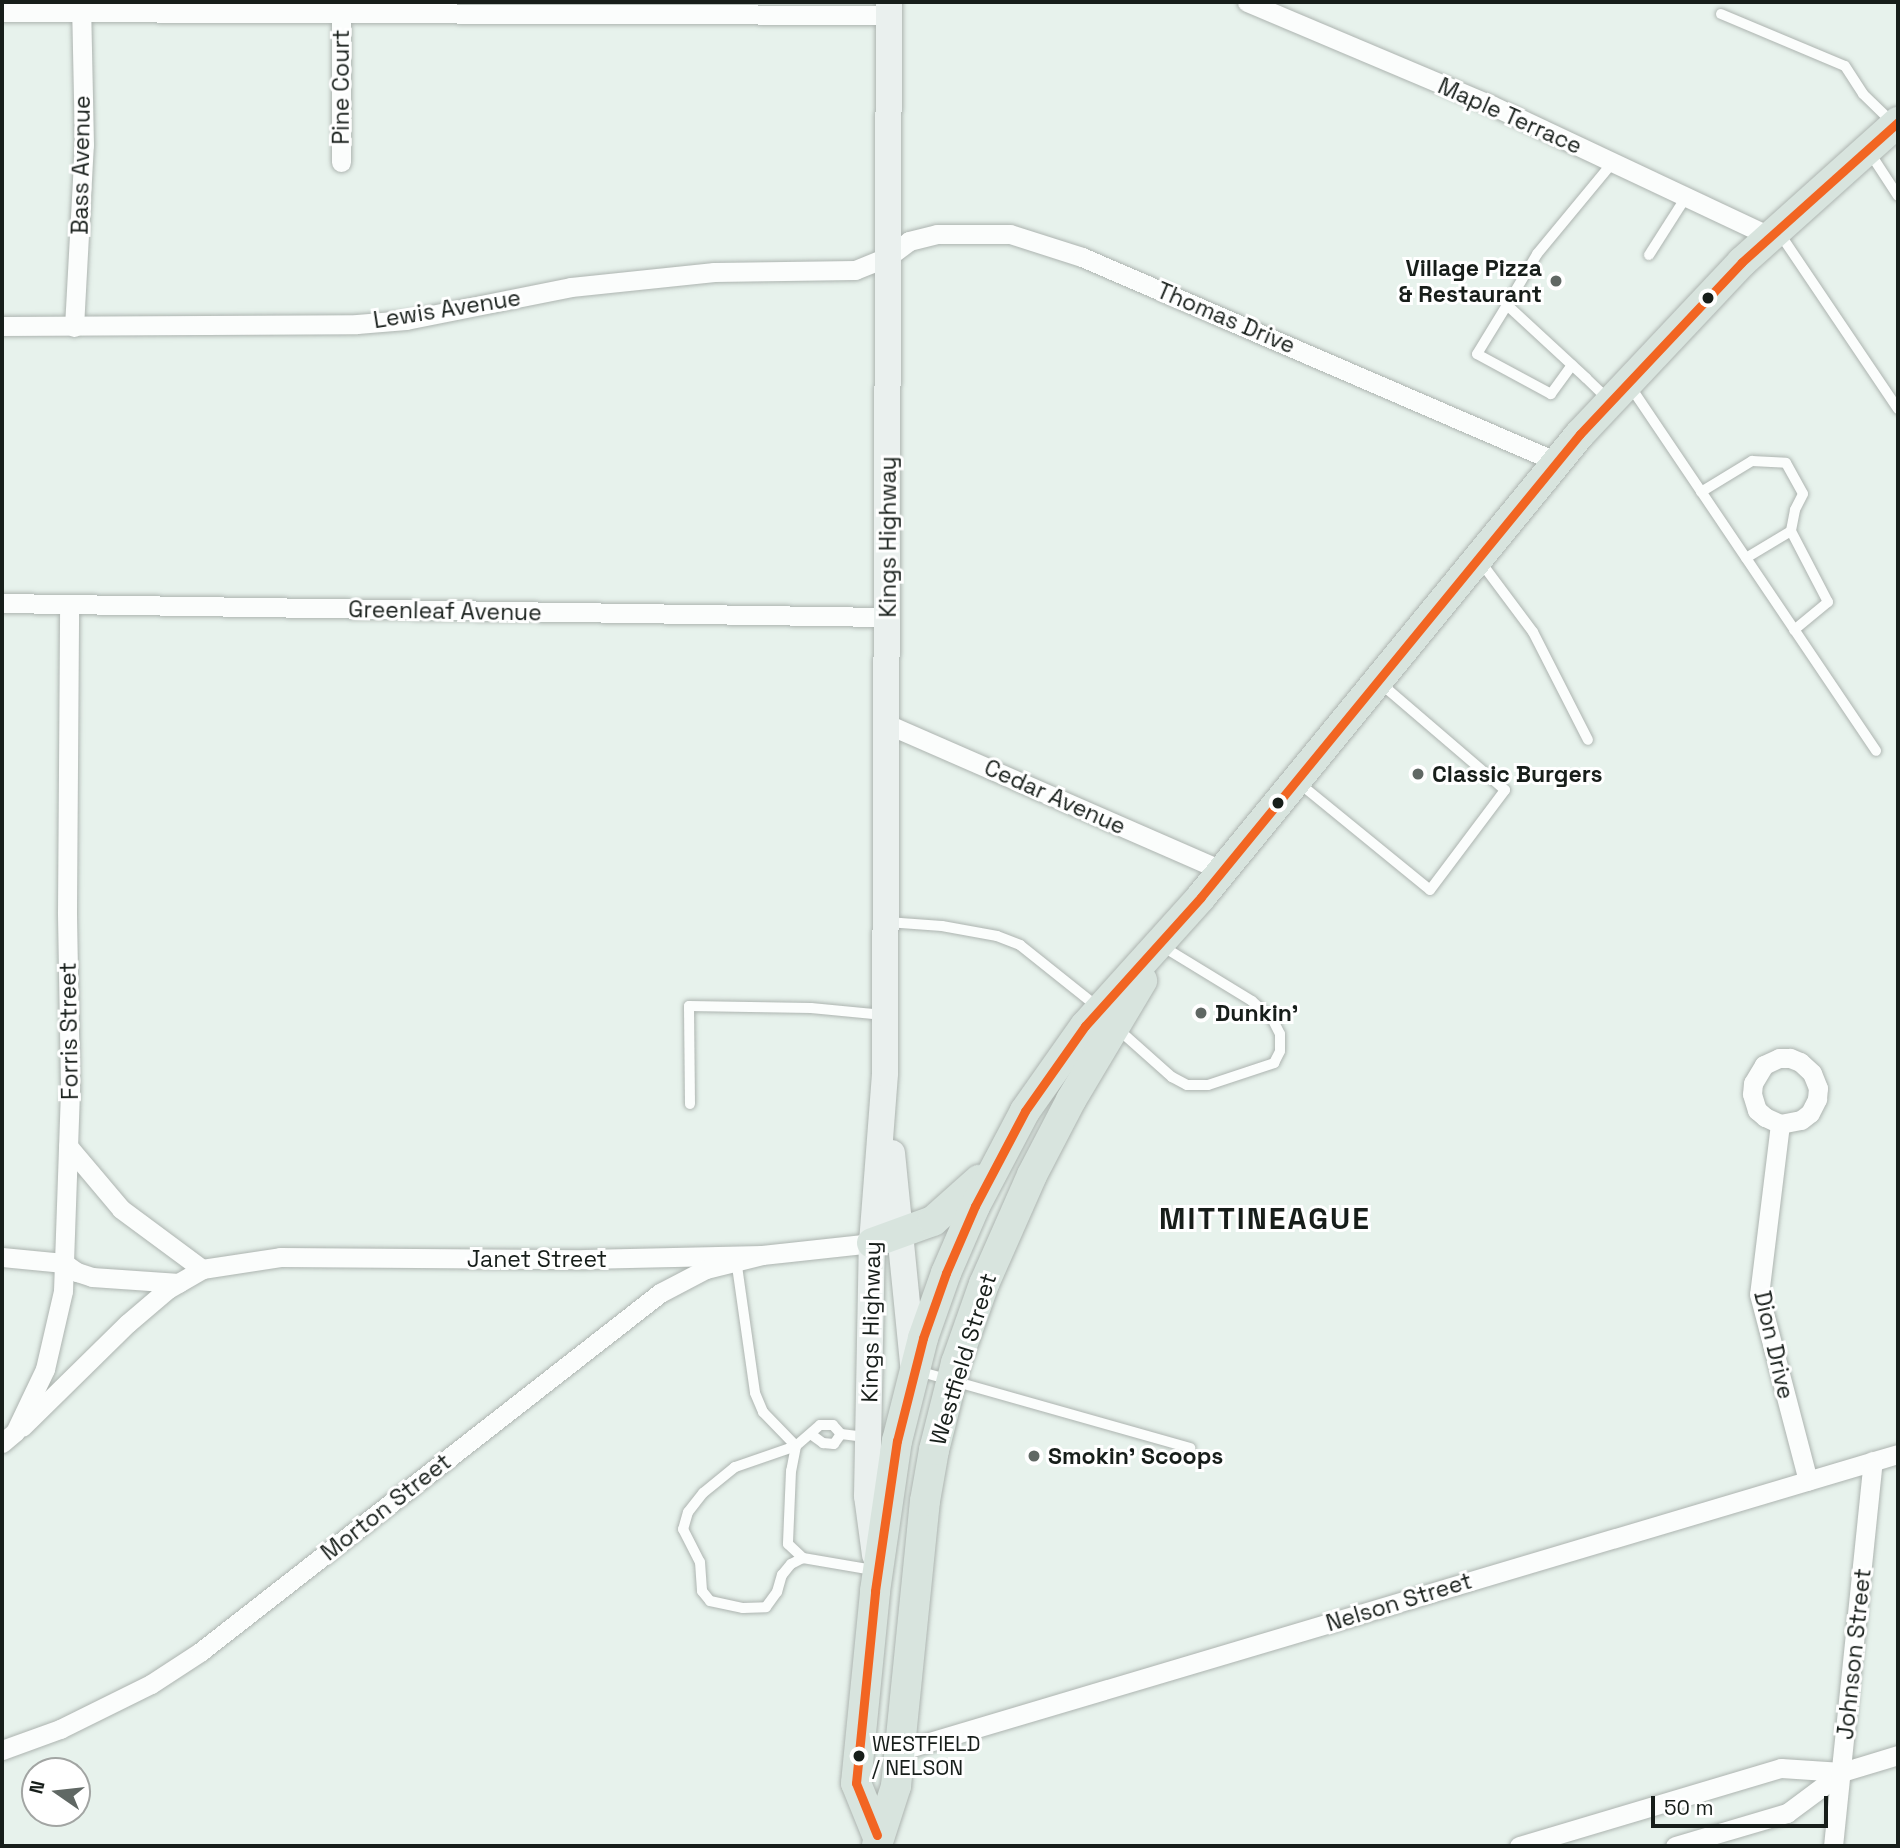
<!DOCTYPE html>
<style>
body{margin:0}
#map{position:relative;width:1900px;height:1848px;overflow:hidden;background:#e7f2ec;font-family:"Space Grotesk",sans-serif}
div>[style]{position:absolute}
.roads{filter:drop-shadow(0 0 2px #adb4b0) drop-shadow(0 0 2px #adb4b0)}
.lane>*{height:10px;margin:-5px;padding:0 5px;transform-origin:5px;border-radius:5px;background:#fbfdfc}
.street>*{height:19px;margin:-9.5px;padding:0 9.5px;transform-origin:9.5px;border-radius:9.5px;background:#fbfdfc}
.secondary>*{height:26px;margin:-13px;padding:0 13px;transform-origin:13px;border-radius:13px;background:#eaf0ee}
.primary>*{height:30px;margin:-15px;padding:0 15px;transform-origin:15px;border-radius:15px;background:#d8e4de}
.bus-1>*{height:9px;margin:-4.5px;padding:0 4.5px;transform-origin:4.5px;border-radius:4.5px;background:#f26522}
.dots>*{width:19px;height:19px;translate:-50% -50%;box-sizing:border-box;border:4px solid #fff;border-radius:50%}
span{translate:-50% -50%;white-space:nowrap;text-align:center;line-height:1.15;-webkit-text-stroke:6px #fff;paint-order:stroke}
.bus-label{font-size:21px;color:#171e1a}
.left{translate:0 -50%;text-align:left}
.street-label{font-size:23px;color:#171e1a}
.poi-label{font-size:23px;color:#171e1a;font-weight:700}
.right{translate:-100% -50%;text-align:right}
.district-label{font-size:30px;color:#171e1a;font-weight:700;letter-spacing:2px}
.frame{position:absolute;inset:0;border:4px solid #171e1a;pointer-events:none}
.north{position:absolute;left:21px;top:1757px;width:70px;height:70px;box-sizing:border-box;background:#fff;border:2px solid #a2a5a3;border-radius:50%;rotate:284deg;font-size:19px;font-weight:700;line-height:28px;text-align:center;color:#171e1a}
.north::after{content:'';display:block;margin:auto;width:24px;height:32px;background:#606864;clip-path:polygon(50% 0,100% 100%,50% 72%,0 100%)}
.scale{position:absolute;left:1651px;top:1796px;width:177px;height:32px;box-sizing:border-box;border:4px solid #171e1a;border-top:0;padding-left:9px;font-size:21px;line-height:24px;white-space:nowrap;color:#171e1a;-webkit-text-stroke:5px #fff;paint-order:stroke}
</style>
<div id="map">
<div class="roads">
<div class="lane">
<i style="left:1721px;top:14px;width:134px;rotate:22.8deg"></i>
<i style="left:1845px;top:66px;width:33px;rotate:57deg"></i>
<i style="left:1863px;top:94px;width:40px;rotate:44deg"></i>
<i style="left:1870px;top:153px;width:51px;rotate:56.9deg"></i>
<i style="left:1780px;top:234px;width:211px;rotate:56deg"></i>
<i style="left:1649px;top:255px;width:69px;rotate:-57.5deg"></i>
<i style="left:1507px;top:305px;width:59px;rotate:-59.5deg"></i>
<i style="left:1537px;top:254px;width:119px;rotate:-50.4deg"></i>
<i style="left:1572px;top:365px;width:36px;rotate:126deg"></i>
<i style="left:1551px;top:394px;width:84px;rotate:-151.6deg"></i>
<i style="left:1477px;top:354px;width:57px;rotate:-58.5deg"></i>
<i style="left:1507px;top:305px;width:108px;rotate:42.7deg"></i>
<i style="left:1586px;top:378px;width:30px;rotate:44deg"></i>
<i style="left:1630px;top:386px;width:440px;rotate:56deg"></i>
<i style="left:1701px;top:492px;width:60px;rotate:-31.3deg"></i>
<i style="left:1752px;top:461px;width:34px;rotate:3deg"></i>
<i style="left:1786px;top:463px;width:35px;rotate:61deg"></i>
<i style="left:1803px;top:494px;width:18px;rotate:117deg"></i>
<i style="left:1795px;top:510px;width:21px;rotate:101deg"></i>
<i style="left:1791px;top:531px;width:80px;rotate:62.5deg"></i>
<i style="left:1828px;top:602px;width:44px;rotate:140.5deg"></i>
<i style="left:1746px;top:558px;width:52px;rotate:-31deg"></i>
<i style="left:1480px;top:561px;width:89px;rotate:53.3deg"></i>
<i style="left:1533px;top:632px;width:121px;rotate:63deg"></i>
<i style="left:1299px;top:783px;width:169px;rotate:39.2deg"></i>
<i style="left:1430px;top:890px;width:125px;rotate:-53.1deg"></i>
<i style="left:1505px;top:790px;width:165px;rotate:-139.4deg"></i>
<i style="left:887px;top:922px;width:55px;rotate:4.2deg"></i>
<i style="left:942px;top:926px;width:56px;rotate:10.3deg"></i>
<i style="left:997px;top:936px;width:25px;rotate:21deg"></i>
<i style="left:1020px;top:945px;width:101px;rotate:38.6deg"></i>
<i style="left:1119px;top:1030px;width:71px;rotate:41.6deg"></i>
<i style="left:1172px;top:1077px;width:17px;rotate:28deg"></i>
<i style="left:1187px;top:1085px;width:21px"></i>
<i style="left:1208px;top:1085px;width:70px;rotate:-18.4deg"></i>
<i style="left:1274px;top:1063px;width:13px;rotate:-63deg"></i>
<i style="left:1280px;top:1051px;width:17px;rotate:-90deg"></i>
<i style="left:1280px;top:1034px;width:16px;rotate:-117deg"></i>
<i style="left:1273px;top:1020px;width:28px;rotate:-138deg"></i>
<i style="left:1252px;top:1001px;width:105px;rotate:-148.6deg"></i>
<i style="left:690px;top:1104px;width:98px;rotate:-90.6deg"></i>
<i style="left:689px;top:1006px;width:122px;rotate:0.9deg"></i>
<i style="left:811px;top:1008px;width:73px;rotate:5.5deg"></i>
<i style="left:736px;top:1259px;width:135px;rotate:81.9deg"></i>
<i style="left:755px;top:1393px;width:21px;rotate:67deg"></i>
<i style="left:763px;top:1412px;width:47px;rotate:45.9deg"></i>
<i style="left:796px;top:1446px;width:65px;rotate:161deg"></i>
<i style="left:735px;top:1467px;width:41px;rotate:140.9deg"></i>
<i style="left:703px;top:1493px;width:24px;rotate:128deg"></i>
<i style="left:688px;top:1512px;width:18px;rotate:106deg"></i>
<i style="left:683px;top:1529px;width:37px;rotate:63deg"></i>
<i style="left:700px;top:1562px;width:29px;rotate:86deg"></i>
<i style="left:702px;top:1591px;width:13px;rotate:51deg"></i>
<i style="left:710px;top:1601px;width:34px;rotate:12deg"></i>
<i style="left:743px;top:1608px;width:23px;rotate:-2deg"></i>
<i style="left:766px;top:1607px;width:19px;rotate:-54deg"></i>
<i style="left:777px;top:1592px;width:18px;rotate:-74deg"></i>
<i style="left:782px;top:1575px;width:14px;rotate:-51deg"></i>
<i style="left:791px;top:1564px;width:13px;rotate:-27deg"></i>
<i style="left:918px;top:1371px;width:283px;rotate:15.8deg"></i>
<i style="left:812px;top:1435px;width:14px;rotate:36deg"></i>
<i style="left:823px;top:1443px;width:11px;rotate:5deg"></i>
<i style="left:834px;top:1444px;width:12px;rotate:-55deg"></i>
<i style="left:865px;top:1437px;width:24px;rotate:-173deg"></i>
<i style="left:841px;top:1434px;width:12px;rotate:-132deg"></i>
<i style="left:833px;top:1425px;width:13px;rotate:180deg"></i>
<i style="left:820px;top:1425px;width:32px;rotate:139deg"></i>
<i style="left:796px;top:1446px;width:25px;rotate:101deg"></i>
<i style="left:791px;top:1471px;width:73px;rotate:92.4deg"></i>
<i style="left:788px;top:1544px;width:21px;rotate:43deg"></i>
<i style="left:803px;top:1558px;width:71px;rotate:9.7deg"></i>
</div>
<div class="street">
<i style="left:1247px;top:2px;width:265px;rotate:22.9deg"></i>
<i style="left:1491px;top:105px;width:310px;rotate:25.2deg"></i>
<i style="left:2px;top:12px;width:887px;rotate:0.19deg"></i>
<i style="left:341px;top:162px;width:151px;rotate:-90deg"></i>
<i style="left:2px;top:326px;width:355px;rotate:-0.3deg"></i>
<i style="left:357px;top:324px;width:49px;rotate:-4.7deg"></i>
<i style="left:406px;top:320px;width:168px;rotate:-11.3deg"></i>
<i style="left:571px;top:287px;width:144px;rotate:-6deg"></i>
<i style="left:714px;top:272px;width:141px;rotate:-0.8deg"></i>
<i style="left:855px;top:270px;width:35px;rotate:-22deg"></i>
<i style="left:888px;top:257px;width:26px;rotate:-37deg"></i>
<i style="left:909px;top:241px;width:29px;rotate:-14deg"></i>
<i style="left:937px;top:234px;width:73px"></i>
<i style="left:1010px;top:234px;width:76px;rotate:17.7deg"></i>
<i style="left:1082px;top:257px;width:517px;rotate:23.34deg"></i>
<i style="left:74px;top:327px;width:182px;rotate:-86.9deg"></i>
<i style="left:84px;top:145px;width:143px;rotate:-91.2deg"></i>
<i style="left:2px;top:603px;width:886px;rotate:0.91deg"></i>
<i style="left:887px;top:724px;width:367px;rotate:23.6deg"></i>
<i style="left:1780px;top:1124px;width:21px;rotate:-11deg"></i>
<i style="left:1801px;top:1120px;width:11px;rotate:-38deg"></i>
<i style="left:1810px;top:1113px;width:16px;rotate:-63deg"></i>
<i style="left:1817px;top:1099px;width:11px;rotate:-85deg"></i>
<i style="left:1818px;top:1088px;width:16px;rotate:-112deg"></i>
<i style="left:1812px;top:1073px;width:16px;rotate:-137deg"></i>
<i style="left:1800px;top:1062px;width:11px;rotate:-158deg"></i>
<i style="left:1790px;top:1058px;width:11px;rotate:180deg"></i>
<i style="left:1779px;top:1058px;width:17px;rotate:155deg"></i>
<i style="left:1764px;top:1065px;width:21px;rotate:121deg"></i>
<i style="left:1753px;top:1083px;width:11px;rotate:95deg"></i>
<i style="left:1752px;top:1094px;width:17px;rotate:73deg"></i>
<i style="left:1757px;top:1110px;width:11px;rotate:41deg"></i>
<i style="left:1765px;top:1117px;width:17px;rotate:25deg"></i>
<i style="left:1780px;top:1124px;width:171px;rotate:97deg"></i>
<i style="left:1759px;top:1294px;width:193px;rotate:75.3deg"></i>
<i style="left:68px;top:1146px;width:82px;rotate:49.9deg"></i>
<i style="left:121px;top:1209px;width:101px;rotate:36.5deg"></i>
<i style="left:202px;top:1269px;width:79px;rotate:-8.7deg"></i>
<i style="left:280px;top:1257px;width:305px;rotate:0.4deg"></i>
<i style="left:585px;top:1259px;width:177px;rotate:-1.3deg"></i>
<i style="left:762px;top:1255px;width:111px;rotate:-6.2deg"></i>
<i style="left:2px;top:1257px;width:62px;rotate:5.5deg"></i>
<i style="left:64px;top:1263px;width:16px;rotate:35deg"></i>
<i style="left:77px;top:1272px;width:16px;rotate:18deg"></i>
<i style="left:92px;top:1277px;width:87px;rotate:3.9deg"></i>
<i style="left:22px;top:1427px;width:148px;rotate:-44.5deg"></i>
<i style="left:128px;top:1323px;width:52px;rotate:-40.4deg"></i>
<i style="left:168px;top:1289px;width:39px;rotate:-30deg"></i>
<i style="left:2px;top:1443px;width:17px;rotate:-40deg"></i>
<i style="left:15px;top:1432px;width:70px;rotate:-64.5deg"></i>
<i style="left:45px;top:1369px;width:80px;rotate:-77deg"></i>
<i style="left:63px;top:1291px;width:205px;rotate:-88deg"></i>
<i style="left:70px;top:1086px;width:175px;rotate:-91deg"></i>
<i style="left:67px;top:911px;width:307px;rotate:-89.6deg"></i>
<i style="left:2px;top:1750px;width:62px;rotate:-19.9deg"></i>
<i style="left:60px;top:1729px;width:102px;rotate:-26.3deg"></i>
<i style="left:151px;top:1684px;width:59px;rotate:-33.1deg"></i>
<i style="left:200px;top:1652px;width:584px;rotate:-37.97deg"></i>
<i style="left:660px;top:1293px;width:52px;rotate:-27.6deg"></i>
<i style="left:706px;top:1269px;width:58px;rotate:-14deg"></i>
<i style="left:899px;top:1751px;width:1042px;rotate:-16.56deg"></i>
<i style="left:1519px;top:1846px;width:273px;rotate:-16.6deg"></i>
<i style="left:1781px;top:1768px;width:61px;rotate:3.8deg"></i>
<i style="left:1675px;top:1846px;width:117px;rotate:-16.4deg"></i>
<i style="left:1787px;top:1813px;width:69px;rotate:-36.7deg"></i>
<i style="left:1842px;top:1772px;width:59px;rotate:-16.9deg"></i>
<i style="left:1833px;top:1846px;width:387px;rotate:-84.1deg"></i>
</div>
<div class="secondary">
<i style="left:892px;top:1153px;width:213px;rotate:84.3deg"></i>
<i style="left:875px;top:1555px;width:60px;rotate:-97.7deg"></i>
<i style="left:867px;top:1496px;width:253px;rotate:-88.9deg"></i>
<i style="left:872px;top:1243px;width:170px;rotate:-85.6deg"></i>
<i style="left:885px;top:1073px;width:1071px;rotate:-89.79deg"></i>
</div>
<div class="primary">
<i style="left:872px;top:1243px;width:65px;rotate:-19.8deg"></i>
<i style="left:933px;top:1221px;width:62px;rotate:-41.7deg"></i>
<i style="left:877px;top:1835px;width:56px;rotate:-112deg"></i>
<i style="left:856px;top:1783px;width:193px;rotate:-84.3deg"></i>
<i style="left:875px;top:1591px;width:152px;rotate:-81.7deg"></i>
<i style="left:897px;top:1441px;width:106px;rotate:-75.8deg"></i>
<i style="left:923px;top:1338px;width:69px;rotate:-70.5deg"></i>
<i style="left:946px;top:1273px;width:73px;rotate:-66.6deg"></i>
<i style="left:975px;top:1206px;width:107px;rotate:-62.2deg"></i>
<i style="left:1025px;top:1111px;width:104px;rotate:-54.8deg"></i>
<i style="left:1085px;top:1026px;width:173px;rotate:-48deg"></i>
<i style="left:1201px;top:897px;width:598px;rotate:-50.7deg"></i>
<i style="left:1580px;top:434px;width:236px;rotate:-46.7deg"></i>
<i style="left:1742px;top:262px;width:210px;rotate:-41.9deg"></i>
<i style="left:877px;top:1845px;width:62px;rotate:-72.1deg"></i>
<i style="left:896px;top:1786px;width:286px;rotate:-84.2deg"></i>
<i style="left:925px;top:1501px;width:52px;rotate:-80deg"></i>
<i style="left:934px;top:1450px;width:90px;rotate:-75.8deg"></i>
<i style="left:956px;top:1363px;width:84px;rotate:-70.5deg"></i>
<i style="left:984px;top:1284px;width:119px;rotate:-66.2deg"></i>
<i style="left:1032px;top:1175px;width:85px;rotate:-62.5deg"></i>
<i style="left:1071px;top:1100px;width:139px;rotate:-59.2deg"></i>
</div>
</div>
<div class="bus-1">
<i style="left:877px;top:1835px;width:56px;rotate:-112deg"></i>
<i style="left:856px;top:1783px;width:193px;rotate:-84.3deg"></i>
<i style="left:875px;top:1591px;width:152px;rotate:-81.7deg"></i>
<i style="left:897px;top:1441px;width:106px;rotate:-75.8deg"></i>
<i style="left:923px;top:1338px;width:69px;rotate:-70.5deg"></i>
<i style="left:946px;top:1273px;width:73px;rotate:-66.6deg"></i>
<i style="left:975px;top:1206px;width:107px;rotate:-62.2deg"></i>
<i style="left:1025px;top:1111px;width:104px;rotate:-54.8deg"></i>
<i style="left:1085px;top:1026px;width:173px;rotate:-48deg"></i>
<i style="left:1201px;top:897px;width:598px;rotate:-50.7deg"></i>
<i style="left:1580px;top:434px;width:236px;rotate:-46.7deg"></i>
<i style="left:1742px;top:262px;width:210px;rotate:-41.9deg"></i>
</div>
<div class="dots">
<i style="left:1556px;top:281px;background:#606864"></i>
<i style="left:1708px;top:298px;background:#171e1a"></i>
<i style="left:1418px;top:774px;background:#606864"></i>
<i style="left:1278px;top:803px;background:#171e1a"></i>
<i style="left:1201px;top:1013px;background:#606864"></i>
<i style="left:1034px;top:1456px;background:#606864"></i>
<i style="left:859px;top:1756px;background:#171e1a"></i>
</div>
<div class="bus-label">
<span class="left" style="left:872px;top:1756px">WESTFIELD<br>/ NELSON</span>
</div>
<div class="street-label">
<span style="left:341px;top:87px;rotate:-90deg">Pine Court</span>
<span style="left:1510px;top:116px;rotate:24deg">Maple Terrace</span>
<span style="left:81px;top:165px;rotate:-89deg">Bass Avenue</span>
<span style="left:447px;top:309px;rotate:-9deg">Lewis Avenue</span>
<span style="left:1226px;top:318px;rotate:23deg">Thomas Drive</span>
<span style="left:888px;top:537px;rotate:-90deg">Kings Highway</span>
<span style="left:445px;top:611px;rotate:1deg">Greenleaf Avenue</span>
<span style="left:1055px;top:797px;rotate:24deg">Cedar Avenue</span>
<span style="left:69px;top:1031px;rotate:-91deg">Forris Street</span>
<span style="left:537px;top:1259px">Janet Street</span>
<span style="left:871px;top:1322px;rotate:-89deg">Kings Highway</span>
<span style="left:1774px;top:1345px;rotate:77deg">Dion Drive</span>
<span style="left:963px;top:1359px;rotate:-73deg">Westfield Street</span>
<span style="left:386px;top:1507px;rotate:-38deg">Morton Street</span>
<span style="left:1399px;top:1602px;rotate:-17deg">Nelson Street</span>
<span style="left:1854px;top:1654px;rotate:-84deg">Johnson Street</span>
</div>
<div class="poi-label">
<span class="right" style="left:1542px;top:281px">Village Pizza<br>&amp; Restaurant</span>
<span class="left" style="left:1432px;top:774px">Classic Burgers</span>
<span class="left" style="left:1215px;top:1013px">Dunkin'</span>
<span class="left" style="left:1048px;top:1456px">Smokin' Scoops</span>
</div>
<div class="district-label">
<span style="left:1265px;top:1219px">MITTINEAGUE</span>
</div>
<div class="frame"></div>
<div class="north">N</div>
<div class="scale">50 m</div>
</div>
